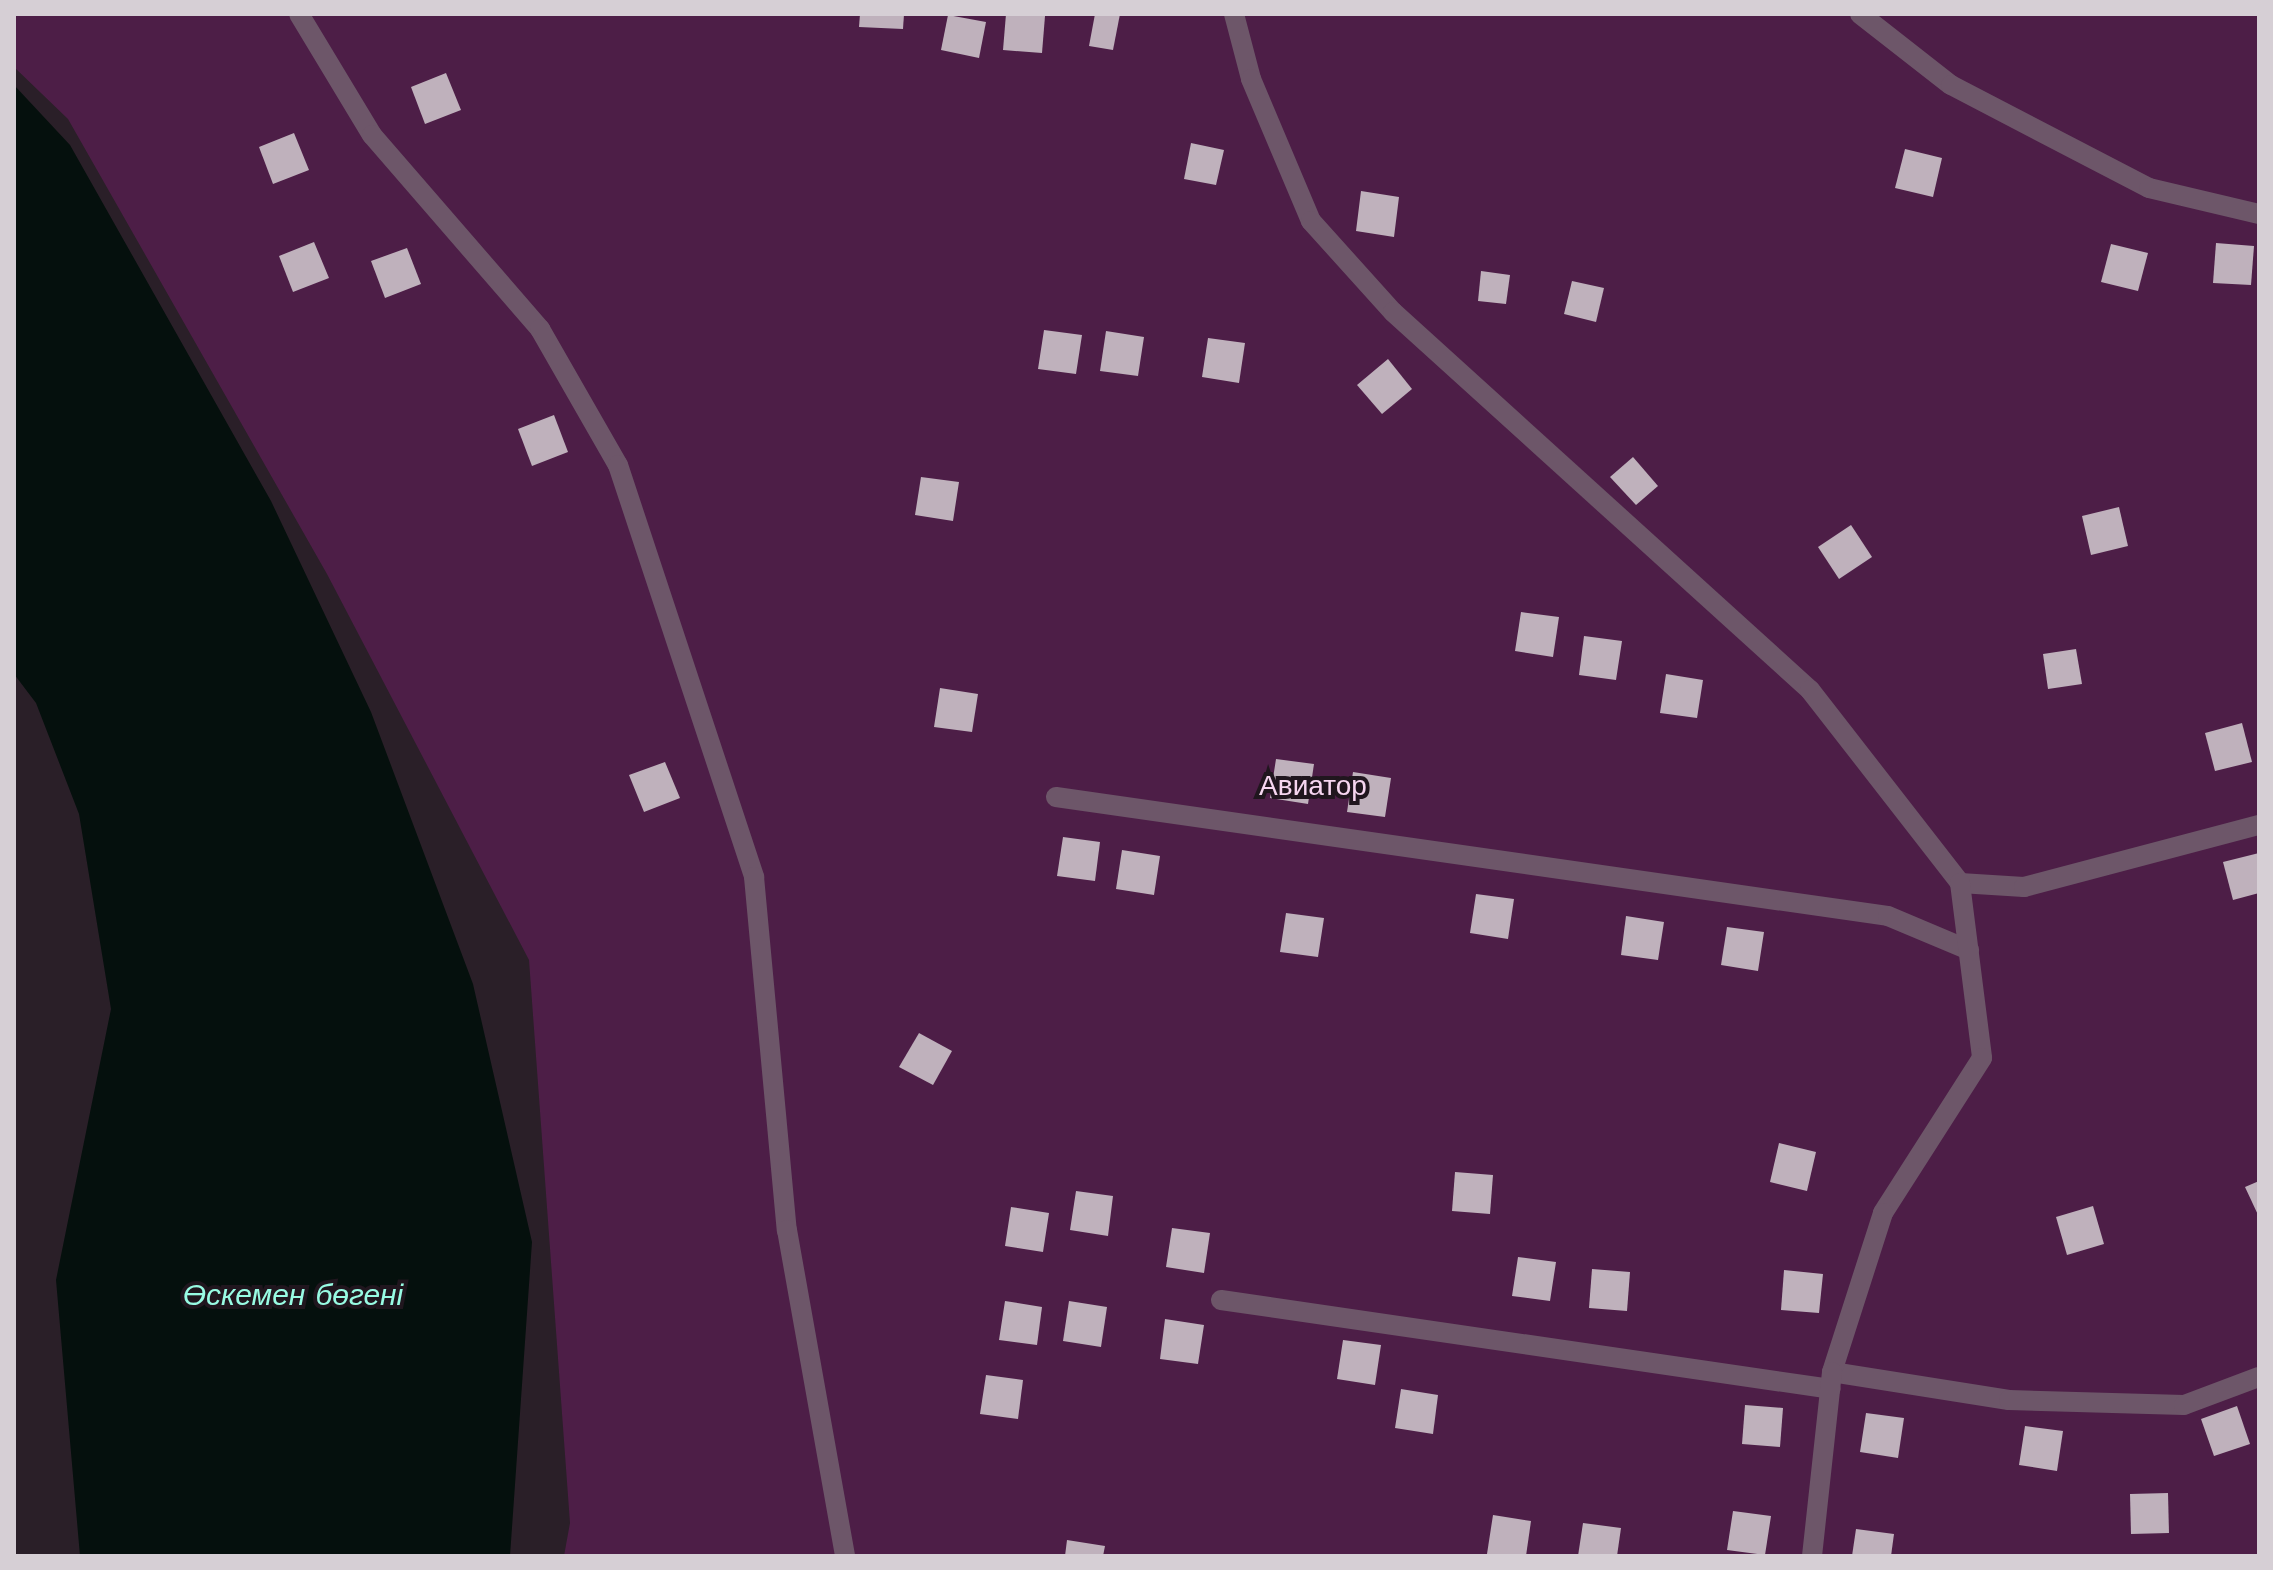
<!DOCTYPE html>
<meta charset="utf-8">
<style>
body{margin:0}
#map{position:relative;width:2273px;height:1570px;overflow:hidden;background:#2a1f28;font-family:"Work Sans",sans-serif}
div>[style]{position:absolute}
.green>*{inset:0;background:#4d1e47}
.water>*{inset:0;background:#05100d}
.building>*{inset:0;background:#bfb1bc}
.lane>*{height:20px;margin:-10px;padding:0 10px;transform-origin:10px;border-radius:10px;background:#6d5669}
.street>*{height:20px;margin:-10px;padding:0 10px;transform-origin:10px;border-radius:10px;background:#6d5669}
span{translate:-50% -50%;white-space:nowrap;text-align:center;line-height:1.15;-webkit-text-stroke:8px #20161e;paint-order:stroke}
.park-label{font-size:28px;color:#f6d6f0}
.water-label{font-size:30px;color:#98fbe3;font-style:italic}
.frame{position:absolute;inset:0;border:16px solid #d6cfd5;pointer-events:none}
</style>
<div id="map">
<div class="green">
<i style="clip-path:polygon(14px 14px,2259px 14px,2259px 1556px,564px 1556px,570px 1523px,529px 960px,327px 574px,68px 119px,14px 67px)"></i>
</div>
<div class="water">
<i style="clip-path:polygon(14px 85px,70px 145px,271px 501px,371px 712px,473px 984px,532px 1242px,510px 1556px,80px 1556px,56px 1280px,111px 1009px,79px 814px,36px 703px,14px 674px)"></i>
</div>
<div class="building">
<i style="clip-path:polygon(860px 14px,904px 14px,903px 29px,859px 27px)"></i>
<i style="clip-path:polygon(1006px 14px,1045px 16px,1042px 53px,1003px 50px)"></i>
<i style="clip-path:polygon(1095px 14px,1120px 14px,1113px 50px,1089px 46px)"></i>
<i style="clip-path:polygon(948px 15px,986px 22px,979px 58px,941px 50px)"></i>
<i style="clip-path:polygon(446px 73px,461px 110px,425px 124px,411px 87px)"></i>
<i style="clip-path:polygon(294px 133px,309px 170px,273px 184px,259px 147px)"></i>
<i style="clip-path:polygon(1191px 143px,1224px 150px,1216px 185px,1184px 179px)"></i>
<i style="clip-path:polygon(1905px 149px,1942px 158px,1933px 197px,1895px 188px)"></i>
<i style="clip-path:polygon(1361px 191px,1399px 197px,1394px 237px,1356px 231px)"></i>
<i style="clip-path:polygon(314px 242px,329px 278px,293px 292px,279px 256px)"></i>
<i style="clip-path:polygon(2216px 243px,2254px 246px,2251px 285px,2213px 283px)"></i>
<i style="clip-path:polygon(2111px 244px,2148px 253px,2138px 291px,2101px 282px)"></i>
<i style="clip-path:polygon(407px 248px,421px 284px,385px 298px,371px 261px)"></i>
<i style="clip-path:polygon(1481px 271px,1510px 275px,1506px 304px,1478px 301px)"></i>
<i style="clip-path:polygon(1572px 281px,1604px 288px,1596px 322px,1564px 314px)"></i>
<i style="clip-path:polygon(1044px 330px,1082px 335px,1076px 374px,1038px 369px)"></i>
<i style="clip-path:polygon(1106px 331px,1144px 337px,1138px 376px,1100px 371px)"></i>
<i style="clip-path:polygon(1208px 338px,1245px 343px,1239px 383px,1202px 377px)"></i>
<i style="clip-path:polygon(1388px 359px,1412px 389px,1382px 414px,1357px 385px)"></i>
<i style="clip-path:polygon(554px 415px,568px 452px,532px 466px,518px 429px)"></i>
<i style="clip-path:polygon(1633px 457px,1658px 486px,1636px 505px,1610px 477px)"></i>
<i style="clip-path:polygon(921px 477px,959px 482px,953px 521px,915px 515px)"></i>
<i style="clip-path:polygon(2119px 507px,2128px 546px,2091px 555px,2082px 516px)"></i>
<i style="clip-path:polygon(1851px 525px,1872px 557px,1839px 579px,1818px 547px)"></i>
<i style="clip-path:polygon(1521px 612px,1559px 617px,1553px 657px,1515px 651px)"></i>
<i style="clip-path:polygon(1584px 636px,1622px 641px,1616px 680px,1579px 675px)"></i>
<i style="clip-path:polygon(2076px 649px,2082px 684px,2048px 689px,2043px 654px)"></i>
<i style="clip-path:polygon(1666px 674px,1703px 680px,1697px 718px,1660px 713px)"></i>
<i style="clip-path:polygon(940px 688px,978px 694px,972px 732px,934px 727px)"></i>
<i style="clip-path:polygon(2242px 723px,2252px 762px,2215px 771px,2205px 733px)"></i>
<i style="clip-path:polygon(1276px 759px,1314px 764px,1308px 804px,1270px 798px)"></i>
<i style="clip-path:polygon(665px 762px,680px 798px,644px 812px,629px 775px)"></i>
<i style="clip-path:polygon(1353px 772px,1391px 778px,1385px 817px,1347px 812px)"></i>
<i style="clip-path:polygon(1063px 837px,1100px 842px,1095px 881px,1057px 876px)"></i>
<i style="clip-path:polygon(1122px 850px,1160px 856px,1154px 895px,1116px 889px)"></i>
<i style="clip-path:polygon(2259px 853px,2259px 893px,2233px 900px,2223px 862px)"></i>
<i style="clip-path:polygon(1476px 894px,1514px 899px,1508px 939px,1470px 933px)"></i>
<i style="clip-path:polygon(1286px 913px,1324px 918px,1318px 957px,1280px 952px)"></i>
<i style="clip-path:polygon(1626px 916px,1664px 922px,1658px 960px,1621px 955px)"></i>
<i style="clip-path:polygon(1727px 927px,1764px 932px,1758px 971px,1721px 965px)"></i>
<i style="clip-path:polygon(919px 1033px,952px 1051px,933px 1085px,899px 1067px)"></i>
<i style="clip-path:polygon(1779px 1143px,1816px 1152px,1807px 1191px,1770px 1182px)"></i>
<i style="clip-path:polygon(1455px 1172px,1493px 1175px,1490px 1214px,1452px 1211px)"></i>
<i style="clip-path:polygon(2259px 1181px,2259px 1217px,2245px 1187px)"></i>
<i style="clip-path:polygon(1076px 1191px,1113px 1196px,1108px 1236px,1070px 1230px)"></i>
<i style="clip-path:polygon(2093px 1206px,2104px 1244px,2067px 1255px,2056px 1217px)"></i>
<i style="clip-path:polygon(1011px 1207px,1049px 1213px,1043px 1252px,1005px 1246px)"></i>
<i style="clip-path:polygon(1172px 1228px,1210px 1233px,1204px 1273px,1166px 1267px)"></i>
<i style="clip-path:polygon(1518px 1257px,1556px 1262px,1550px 1301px,1512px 1296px)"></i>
<i style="clip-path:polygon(1592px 1269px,1630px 1272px,1627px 1311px,1589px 1308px)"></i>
<i style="clip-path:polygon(1784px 1270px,1823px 1274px,1819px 1313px,1781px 1310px)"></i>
<i style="clip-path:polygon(1005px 1301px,1042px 1307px,1037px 1345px,999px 1340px)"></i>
<i style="clip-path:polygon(1069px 1301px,1107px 1307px,1101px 1347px,1063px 1341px)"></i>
<i style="clip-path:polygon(1165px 1319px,1204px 1325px,1198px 1364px,1160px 1359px)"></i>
<i style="clip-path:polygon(1343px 1340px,1381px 1345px,1375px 1385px,1337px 1379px)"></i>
<i style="clip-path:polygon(986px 1375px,1023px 1380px,1018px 1419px,980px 1414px)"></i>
<i style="clip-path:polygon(1401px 1389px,1438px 1395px,1433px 1434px,1395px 1428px)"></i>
<i style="clip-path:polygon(1745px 1405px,1783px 1408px,1780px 1447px,1742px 1444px)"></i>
<i style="clip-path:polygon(2237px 1406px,2250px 1444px,2214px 1456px,2201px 1419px)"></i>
<i style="clip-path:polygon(1866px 1413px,1904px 1418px,1898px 1458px,1860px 1452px)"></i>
<i style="clip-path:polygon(2025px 1426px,2063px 1431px,2057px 1471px,2019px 1465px)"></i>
<i style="clip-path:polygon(2168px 1493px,2169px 1533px,2131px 1534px,2130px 1494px)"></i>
<i style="clip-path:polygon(1733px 1511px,1771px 1516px,1765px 1555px,1727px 1550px)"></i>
<i style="clip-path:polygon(1493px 1515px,1531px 1521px,1526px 1556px,1487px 1554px)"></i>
<i style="clip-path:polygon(1583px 1523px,1621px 1528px,1617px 1556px,1578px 1556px)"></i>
<i style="clip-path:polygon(1856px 1529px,1894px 1534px,1891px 1556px,1852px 1556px)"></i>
<i style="clip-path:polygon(1067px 1540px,1105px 1546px,1103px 1556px,1065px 1556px)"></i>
</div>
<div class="lane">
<i style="left:299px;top:14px;width:141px;rotate:58.9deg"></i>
<i style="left:372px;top:135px;width:257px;rotate:49.1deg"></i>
<i style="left:540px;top:329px;width:157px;rotate:60.2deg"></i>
<i style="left:618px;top:465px;width:434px;rotate:71.7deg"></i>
<i style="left:754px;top:877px;width:355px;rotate:84.7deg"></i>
<i style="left:787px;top:1230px;width:331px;rotate:79.9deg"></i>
<i style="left:1860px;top:14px;width:115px;rotate:38deg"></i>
<i style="left:1951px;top:85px;width:223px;rotate:27.5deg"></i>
<i style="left:2149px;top:188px;width:113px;rotate:13.3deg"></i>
<i style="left:1056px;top:797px;width:840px;rotate:8.14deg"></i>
<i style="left:1888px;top:916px;width:88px;rotate:22.8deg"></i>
<i style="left:1960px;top:883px;width:64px;rotate:3.6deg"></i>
<i style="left:2024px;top:887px;width:243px;rotate:-14.8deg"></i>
<i style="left:1221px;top:1300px;width:616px;rotate:8.3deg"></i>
<i style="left:1832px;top:1372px;width:179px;rotate:9deg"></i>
<i style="left:2009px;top:1400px;width:175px;rotate:1.6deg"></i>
<i style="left:2184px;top:1405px;width:80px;rotate:-20.5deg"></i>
</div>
<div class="street">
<i style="left:1234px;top:14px;width:67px;rotate:75.3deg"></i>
<i style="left:1251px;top:79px;width:154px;rotate:67.1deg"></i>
<i style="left:1311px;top:221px;width:122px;rotate:48deg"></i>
<i style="left:1393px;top:312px;width:563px;rotate:42.19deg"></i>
<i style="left:1810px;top:690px;width:244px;rotate:52.1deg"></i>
<i style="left:1960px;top:883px;width:176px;rotate:82.8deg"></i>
<i style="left:1982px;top:1058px;width:184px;rotate:122.6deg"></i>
<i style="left:1883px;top:1213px;width:167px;rotate:107.8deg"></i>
<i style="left:1832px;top:1372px;width:185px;rotate:96.2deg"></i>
</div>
<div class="park-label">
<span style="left:1313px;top:786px">Авиатор</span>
</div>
<div class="water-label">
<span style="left:293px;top:1295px">Өскемен бөгені</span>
</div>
<div class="frame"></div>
</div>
